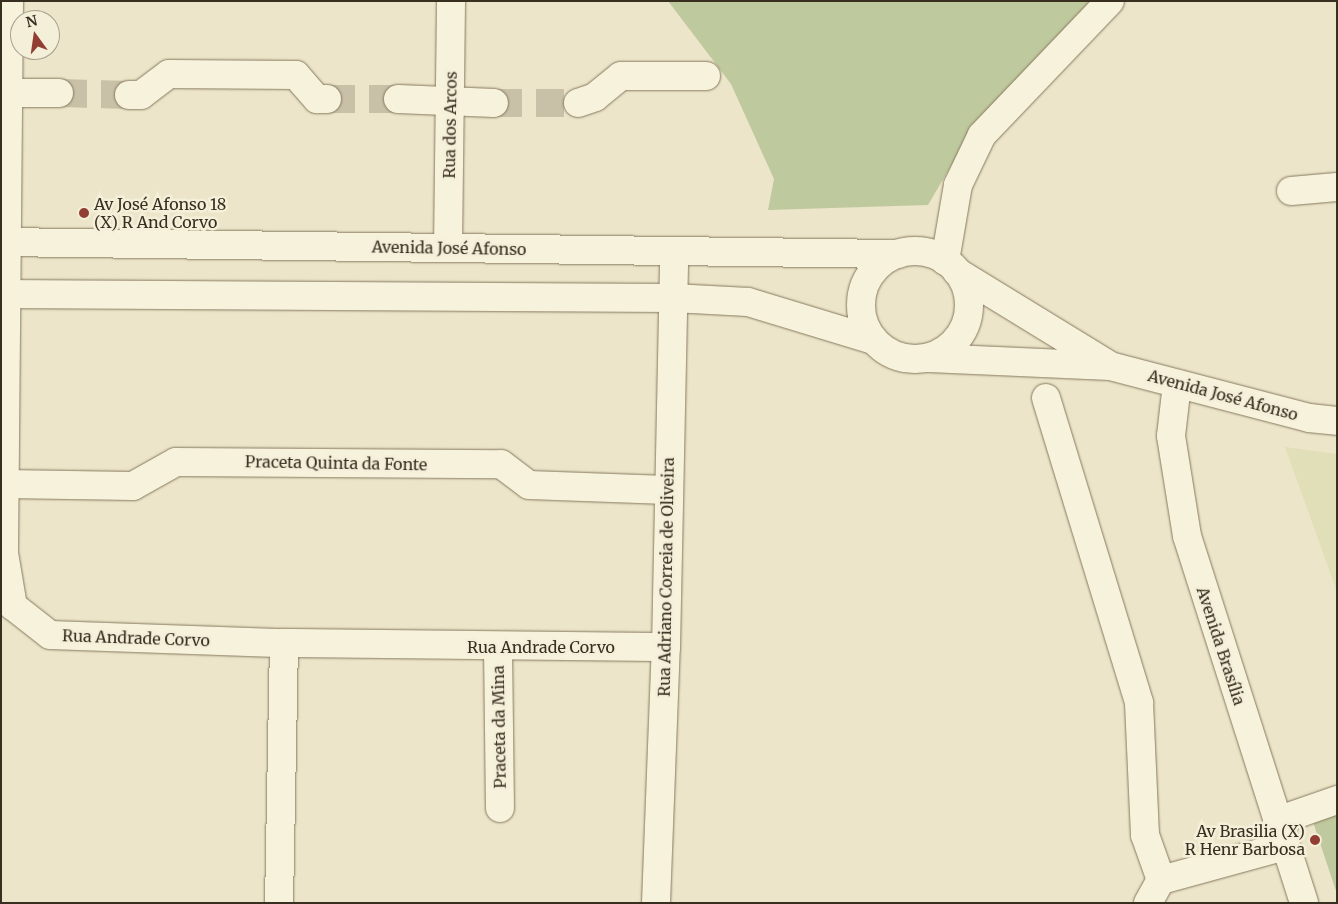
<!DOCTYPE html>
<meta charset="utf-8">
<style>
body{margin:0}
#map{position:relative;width:1338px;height:904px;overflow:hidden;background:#ece5c9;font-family:Merriweather,serif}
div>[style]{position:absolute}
.farmland>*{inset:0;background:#e1dfb7}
.green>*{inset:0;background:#bfc99e}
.minor-tunnel>*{height:28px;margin-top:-14px;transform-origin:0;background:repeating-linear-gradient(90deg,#c8c1a7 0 28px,transparent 0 42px)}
.roads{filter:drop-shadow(0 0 1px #87795f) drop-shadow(0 0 1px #87795f)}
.minor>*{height:28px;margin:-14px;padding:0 14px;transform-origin:14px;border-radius:14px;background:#f7f2dc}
.minor>.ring{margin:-14px;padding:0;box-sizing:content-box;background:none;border:28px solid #f7f2dc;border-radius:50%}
.dots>*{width:14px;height:14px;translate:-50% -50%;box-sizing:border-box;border:2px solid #f4efd8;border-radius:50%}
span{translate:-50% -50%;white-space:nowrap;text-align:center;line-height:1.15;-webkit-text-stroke:5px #f4efd8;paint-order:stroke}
.street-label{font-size:16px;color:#392f21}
.poi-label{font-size:16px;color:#392f21}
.left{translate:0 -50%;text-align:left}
.right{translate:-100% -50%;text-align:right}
.frame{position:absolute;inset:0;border:2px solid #392f21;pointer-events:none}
.north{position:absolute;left:10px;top:10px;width:50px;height:50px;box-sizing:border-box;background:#f4efd8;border:1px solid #a9a28f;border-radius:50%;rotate:346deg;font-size:14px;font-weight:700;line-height:20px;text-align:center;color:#392f21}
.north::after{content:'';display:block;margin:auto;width:18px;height:22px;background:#923e33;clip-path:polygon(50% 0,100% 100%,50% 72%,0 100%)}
</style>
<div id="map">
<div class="farmland">
<i style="clip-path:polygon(1285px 447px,1337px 454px,1337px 592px)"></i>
</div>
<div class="green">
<i style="clip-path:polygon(668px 1px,1090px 1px,972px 130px,928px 205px,768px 210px,774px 179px,731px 84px)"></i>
<i style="clip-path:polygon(1337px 810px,1337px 894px,1312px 819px)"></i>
</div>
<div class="minor-tunnel">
<i style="left:59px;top:93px;width:70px;rotate:1.6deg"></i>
<i style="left:327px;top:99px;width:71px"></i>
<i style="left:494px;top:103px;width:84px"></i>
</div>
<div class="roads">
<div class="minor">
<i style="left:9px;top:1px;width:552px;rotate:90.52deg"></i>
<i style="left:4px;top:553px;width:54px;rotate:80.4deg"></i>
<i style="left:13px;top:606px;width:47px;rotate:38.1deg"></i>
<i style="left:50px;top:635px;width:234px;rotate:2deg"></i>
<i style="left:284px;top:643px;width:382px;rotate:0.6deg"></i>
<i style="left:1px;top:93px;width:58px"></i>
<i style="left:129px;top:95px;width:12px"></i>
<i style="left:141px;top:95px;width:35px;rotate:-37deg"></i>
<i style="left:169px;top:74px;width:127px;rotate:0.5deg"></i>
<i style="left:296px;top:75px;width:32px;rotate:49deg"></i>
<i style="left:317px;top:99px;width:10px"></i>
<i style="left:398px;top:99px;width:96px;rotate:2.4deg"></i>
<i style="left:578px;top:103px;width:18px;rotate:-19deg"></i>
<i style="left:595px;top:97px;width:33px;rotate:-39deg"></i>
<i style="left:621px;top:76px;width:85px"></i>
<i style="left:1291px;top:191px;width:46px;rotate:-5deg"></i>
<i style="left:1px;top:242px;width:897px;rotate:0.77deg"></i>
<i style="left:448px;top:248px;width:247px;rotate:-89.3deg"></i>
<i class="ring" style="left:861px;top:251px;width:80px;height:80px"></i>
<i style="left:945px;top:261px;width:77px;rotate:-80.3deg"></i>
<i style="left:958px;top:185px;width:55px;rotate:-64.4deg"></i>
<i style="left:982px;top:135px;width:185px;rotate:-46.3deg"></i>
<i style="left:957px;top:272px;width:178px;rotate:31.5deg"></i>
<i style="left:1px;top:294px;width:672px;rotate:0.34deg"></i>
<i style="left:673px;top:298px;width:75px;rotate:3.1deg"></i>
<i style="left:748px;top:302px;width:131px;rotate:16.9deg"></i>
<i style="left:929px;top:358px;width:181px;rotate:2.5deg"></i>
<i style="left:1110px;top:366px;width:206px;rotate:14.6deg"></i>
<i style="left:1309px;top:418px;width:28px;rotate:6deg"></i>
<i style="left:1177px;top:384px;width:52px;rotate:96.6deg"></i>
<i style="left:1171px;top:436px;width:101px;rotate:80.9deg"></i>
<i style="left:1187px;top:536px;width:385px;rotate:72.3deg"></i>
<i style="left:1046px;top:398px;width:319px;rotate:73deg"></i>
<i style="left:1139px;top:703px;width:132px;rotate:87.4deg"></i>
<i style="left:1145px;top:835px;width:48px;rotate:70.4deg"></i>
<i style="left:5px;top:484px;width:128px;rotate:0.9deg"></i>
<i style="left:133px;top:486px;width:49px;rotate:-29.2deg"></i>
<i style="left:176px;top:462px;width:325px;rotate:0.4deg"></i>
<i style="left:501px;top:464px;width:35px;rotate:37deg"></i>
<i style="left:529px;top:485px;width:138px;rotate:2.1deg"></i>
<i style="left:498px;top:647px;width:161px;rotate:89.3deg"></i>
<i style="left:1277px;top:821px;width:64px;rotate:-19.3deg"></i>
<i style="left:279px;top:903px;width:260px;rotate:-88.9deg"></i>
<i style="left:656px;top:903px;width:256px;rotate:-87.8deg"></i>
<i style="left:666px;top:647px;width:396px;rotate:-88.8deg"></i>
<i style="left:1148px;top:903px;width:26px;rotate:-61deg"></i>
<i style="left:1161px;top:880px;width:129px;rotate:-15.3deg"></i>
</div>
</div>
<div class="dots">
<i style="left:84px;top:213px;background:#923e33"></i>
<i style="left:1315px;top:840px;background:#923e33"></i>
</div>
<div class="street-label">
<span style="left:450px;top:125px;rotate:-89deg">Rua dos Arcos</span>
<span style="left:449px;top:248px;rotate:1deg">Avenida José Afonso</span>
<span style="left:1223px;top:395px;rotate:15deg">Avenida José Afonso</span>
<span style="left:336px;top:463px;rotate:1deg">Praceta Quinta da Fonte</span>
<span style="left:666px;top:577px;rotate:-89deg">Rua Adriano Correia de Oliveira</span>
<span style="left:136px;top:638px;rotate:2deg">Rua Andrade Corvo</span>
<span style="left:1221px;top:646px;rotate:72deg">Avenida Brasília</span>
<span style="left:541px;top:647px">Rua Andrade Corvo</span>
<span style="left:499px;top:727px;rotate:-91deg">Praceta da Mina</span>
</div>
<div class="poi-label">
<span class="left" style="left:94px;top:213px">Av José Afonso 18<br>(X) R And Corvo</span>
<span class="right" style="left:1305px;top:840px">Av Brasilia (X)<br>R Henr Barbosa</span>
</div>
<div class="frame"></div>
<div class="north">N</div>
</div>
